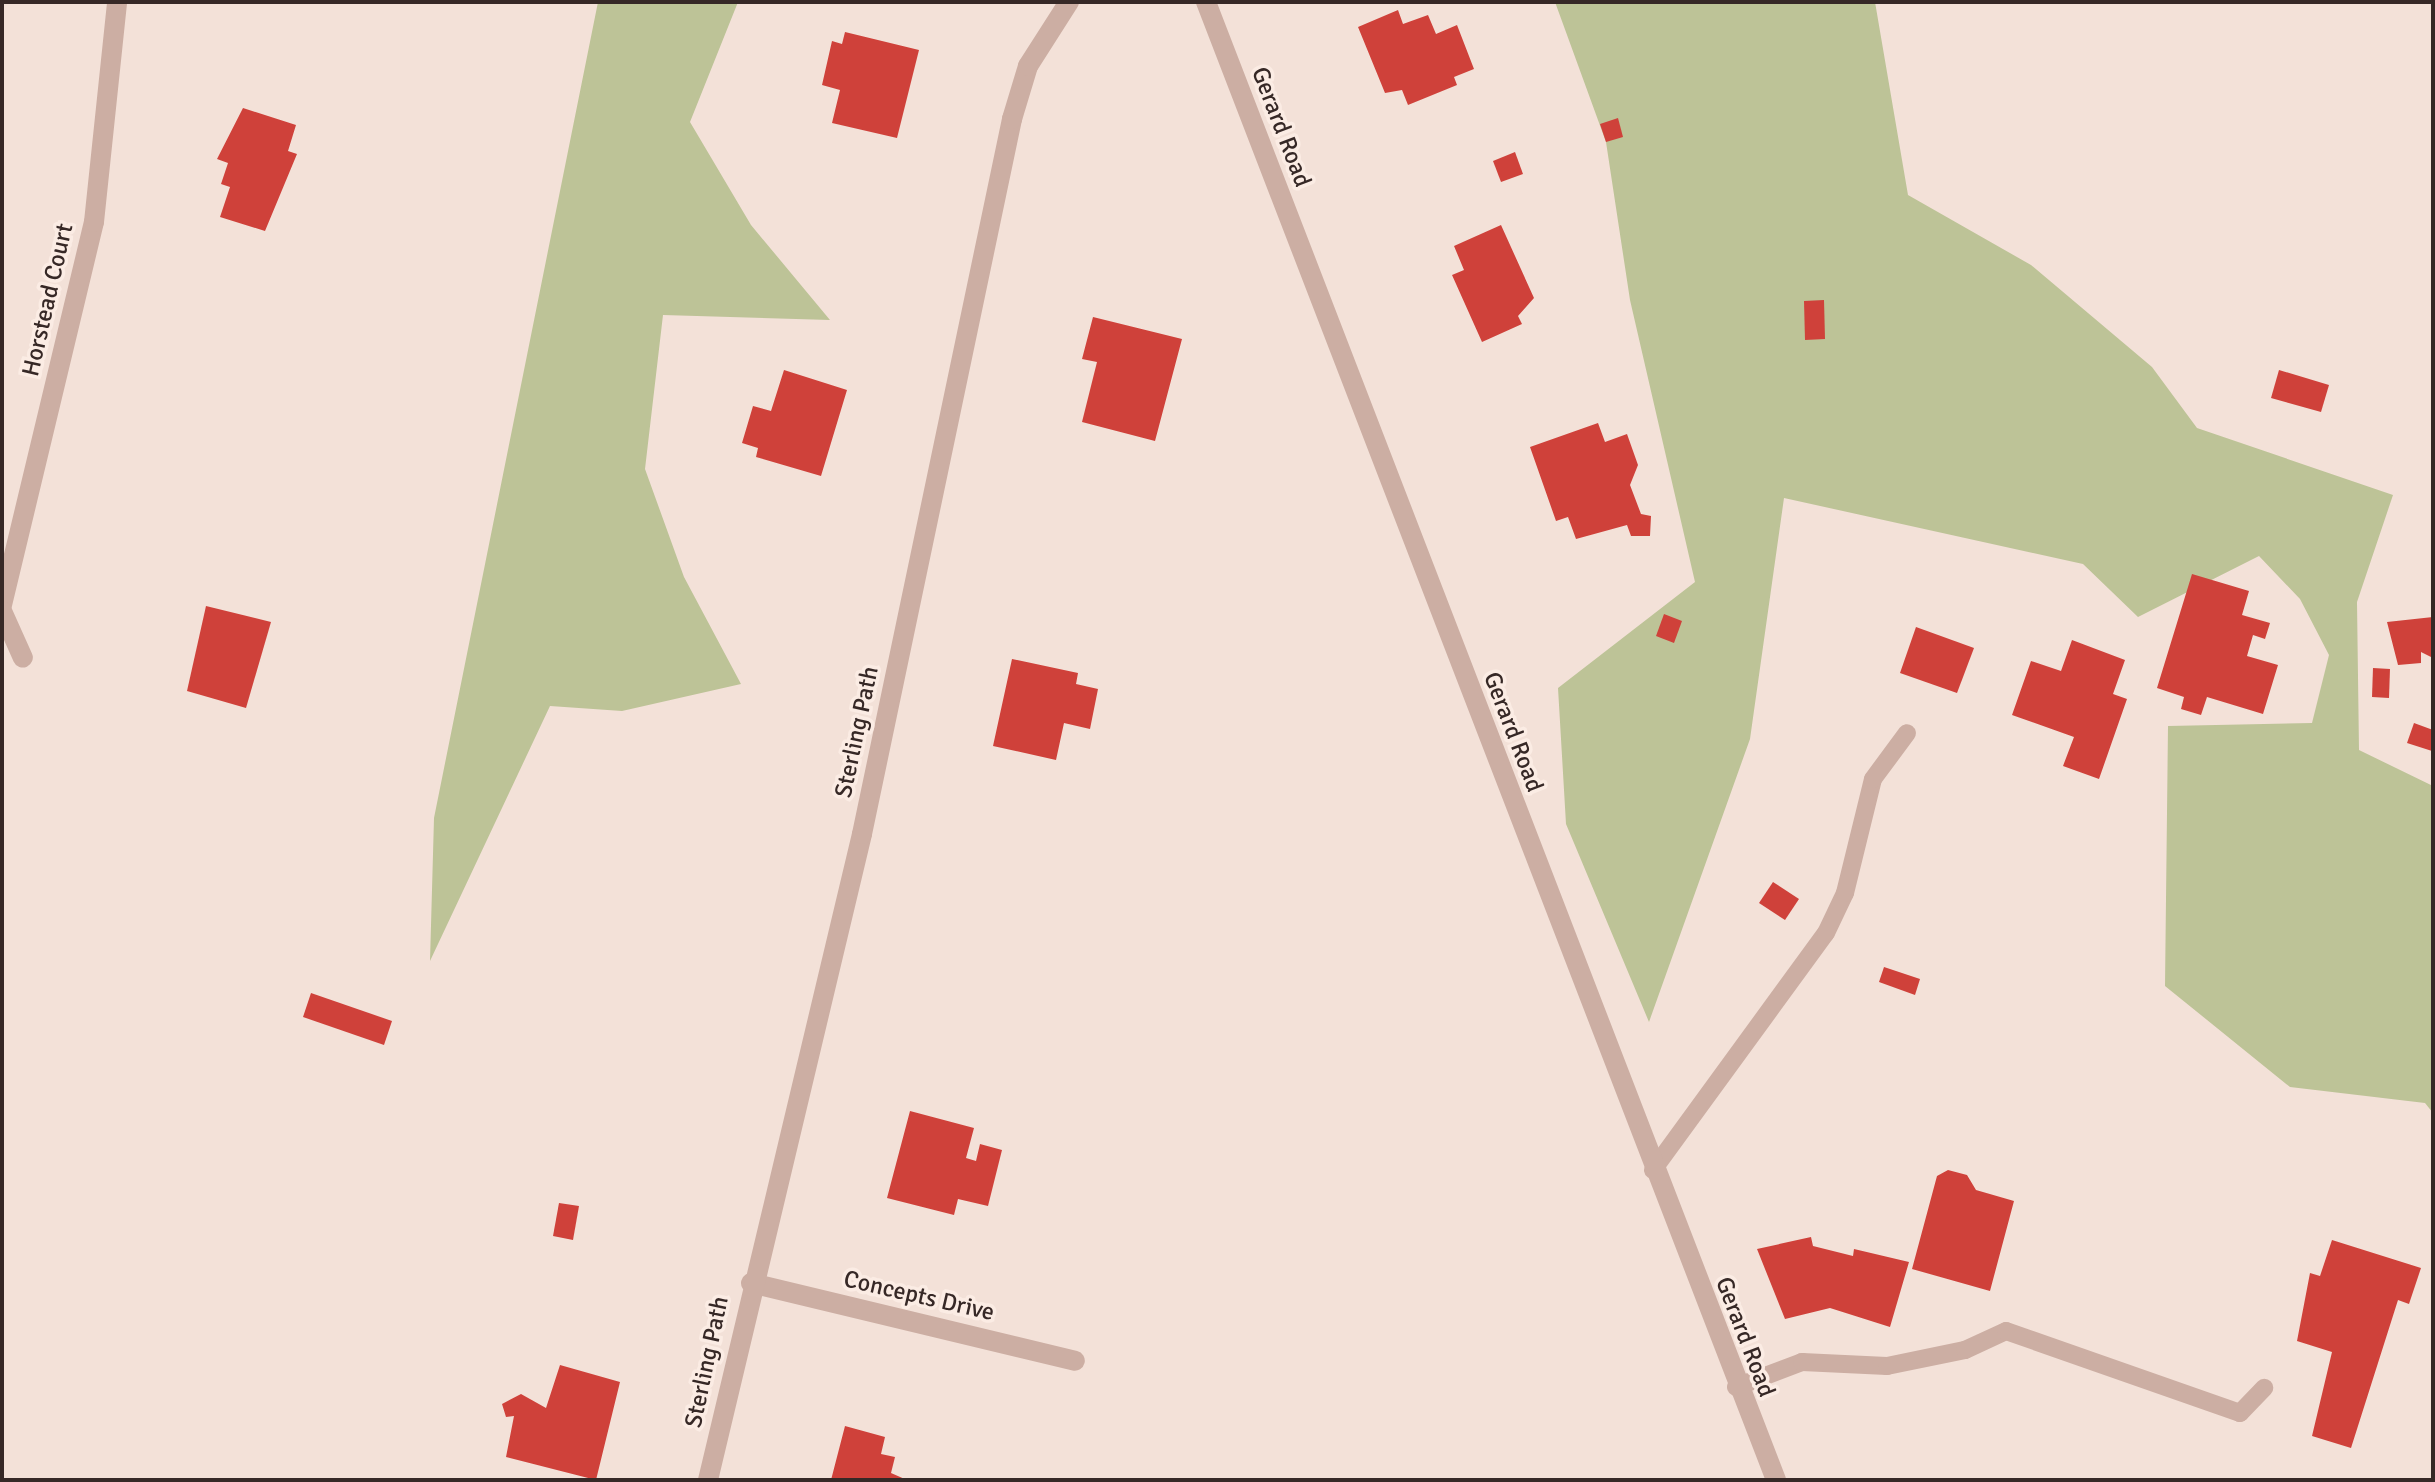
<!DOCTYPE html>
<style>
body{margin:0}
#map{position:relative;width:2435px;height:1482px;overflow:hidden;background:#f3e1d8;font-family:Signika,sans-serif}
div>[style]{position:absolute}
.green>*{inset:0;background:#bdc397}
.building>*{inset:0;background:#cf413a}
.service>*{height:18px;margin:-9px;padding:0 9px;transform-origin:9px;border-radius:9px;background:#ccaea3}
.minor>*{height:20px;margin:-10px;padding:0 10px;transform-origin:10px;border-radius:10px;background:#ccaea3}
.tertiary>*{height:20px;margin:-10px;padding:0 10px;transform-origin:10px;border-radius:10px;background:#ccaea3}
span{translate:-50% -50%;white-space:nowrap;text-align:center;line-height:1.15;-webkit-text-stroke:7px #fbece4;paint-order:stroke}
.street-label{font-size:24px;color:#362826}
.frame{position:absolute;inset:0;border:4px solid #362826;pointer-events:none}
</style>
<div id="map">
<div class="green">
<i style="clip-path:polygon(598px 2px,738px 2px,690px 122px,751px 225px,830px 320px,663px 315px,645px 469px,684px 577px,741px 684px,622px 711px,550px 706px,430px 961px,434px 818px)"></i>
<i style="clip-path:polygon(1555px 2px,1875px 2px,1908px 195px,2031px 265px,2152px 367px,2197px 428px,2393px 495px,2357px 602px,2359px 750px,2433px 786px,2433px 1113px,2425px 1103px,2290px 1087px,2165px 986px,2168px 726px,2312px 723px,2329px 655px,2300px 599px,2259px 556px,2138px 617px,2083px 564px,1784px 498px,1750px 739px,1649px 1022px,1566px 824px,1558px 688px,1695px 582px,1630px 300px,1606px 142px)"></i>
</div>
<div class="building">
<i style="clip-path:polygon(1398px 10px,1403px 24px,1428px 15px,1436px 34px,1457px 25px,1474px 69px,1454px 77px,1457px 85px,1408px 105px,1402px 90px,1385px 93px,1358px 27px)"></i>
<i style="clip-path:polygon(845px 32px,919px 50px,897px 138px,832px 123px,840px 90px,822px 85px,832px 41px,842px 44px)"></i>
<i style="clip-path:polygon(243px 108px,296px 125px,288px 151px,297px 154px,265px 231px,220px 217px,230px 187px,221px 184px,228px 163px,217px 159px)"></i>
<i style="clip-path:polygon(1618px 118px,1623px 137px,1606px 142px,1600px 124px)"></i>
<i style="clip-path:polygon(1515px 152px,1523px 174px,1501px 182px,1493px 161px)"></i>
<i style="clip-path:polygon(1501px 225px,1534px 298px,1518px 316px,1522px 324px,1482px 342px,1452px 275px,1464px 270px,1454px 246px)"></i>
<i style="clip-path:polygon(1824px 300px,1825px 339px,1805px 340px,1804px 301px)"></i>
<i style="clip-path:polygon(1093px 317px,1182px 339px,1155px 441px,1082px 422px,1097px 362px,1082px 359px)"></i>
<i style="clip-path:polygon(784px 370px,847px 390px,821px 476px,756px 457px,758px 448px,742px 443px,753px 406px,771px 411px)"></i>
<i style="clip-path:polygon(2279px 370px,2329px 385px,2321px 412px,2271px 398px)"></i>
<i style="clip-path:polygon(1598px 423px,1605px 442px,1627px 434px,1638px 465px,1630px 485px,1641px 514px,1651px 516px,1650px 536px,1631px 536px,1627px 525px,1576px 539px,1568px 517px,1556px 521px,1530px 447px)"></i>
<i style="clip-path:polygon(2192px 574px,2249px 591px,2242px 615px,2270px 623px,2265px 639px,2253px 635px,2247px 656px,2278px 665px,2263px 714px,2207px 697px,2201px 715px,2181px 709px,2184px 697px,2157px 688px)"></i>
<i style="clip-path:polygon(206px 606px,271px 622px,246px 708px,187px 691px)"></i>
<i style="clip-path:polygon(1664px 614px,1682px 621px,1674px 643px,1656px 636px)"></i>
<i style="clip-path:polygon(2433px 617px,2433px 658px,2421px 652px,2421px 663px,2398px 665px,2387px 622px)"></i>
<i style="clip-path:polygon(1916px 627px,1974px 648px,1957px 693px,1900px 673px)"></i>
<i style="clip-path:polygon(2072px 640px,2125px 660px,2113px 694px,2127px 699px,2099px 779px,2063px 766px,2074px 737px,2012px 715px,2031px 661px,2061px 671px)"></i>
<i style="clip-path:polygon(1012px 659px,1078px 673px,1076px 684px,1098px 689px,1090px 729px,1064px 723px,1056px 760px,993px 746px)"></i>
<i style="clip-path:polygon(2373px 668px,2390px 669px,2389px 698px,2372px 697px)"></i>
<i style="clip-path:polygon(2414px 723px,2433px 730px,2432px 751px,2407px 743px)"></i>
<i style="clip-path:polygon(1773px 882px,1799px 899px,1785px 920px,1759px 903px)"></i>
<i style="clip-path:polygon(1884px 967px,1920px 979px,1915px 995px,1879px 982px)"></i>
<i style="clip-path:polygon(311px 993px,392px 1021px,384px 1045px,303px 1017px)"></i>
<i style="clip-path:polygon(910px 1111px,974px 1128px,966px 1158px,976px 1161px,980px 1144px,1002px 1150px,988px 1206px,958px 1199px,954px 1215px,887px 1198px)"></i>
<i style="clip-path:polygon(1948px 1170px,1967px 1175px,1976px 1190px,2014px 1201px,1990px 1291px,1912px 1269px,1937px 1176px)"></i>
<i style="clip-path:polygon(559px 1203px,579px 1206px,573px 1240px,553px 1236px)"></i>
<i style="clip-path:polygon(1811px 1237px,1813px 1246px,1853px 1256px,1854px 1249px,1909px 1262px,1890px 1327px,1830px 1308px,1785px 1319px,1757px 1249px)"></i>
<i style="clip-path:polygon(2332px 1240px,2421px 1268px,2409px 1304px,2398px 1300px,2351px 1448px,2312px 1436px,2332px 1352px,2297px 1341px,2310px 1273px,2320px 1276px)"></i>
<i style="clip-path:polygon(560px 1365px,620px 1382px,596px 1480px,506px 1457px,514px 1416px,506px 1417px,502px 1404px,521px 1394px,546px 1408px)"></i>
<i style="clip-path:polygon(845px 1426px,885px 1437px,881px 1454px,895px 1457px,891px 1473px,907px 1480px,831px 1480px)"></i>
</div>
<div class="service">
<i style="left:1653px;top:1170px;width:293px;rotate:-53.9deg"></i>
<i style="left:1826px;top:933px;width:44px;rotate:-64.6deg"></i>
<i style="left:1845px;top:893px;width:117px;rotate:-76.2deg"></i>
<i style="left:1873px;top:779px;width:57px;rotate:-53.5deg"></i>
<i style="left:1736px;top:1387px;width:71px;rotate:-20.7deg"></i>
<i style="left:1802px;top:1362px;width:85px;rotate:2.7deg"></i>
<i style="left:1887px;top:1366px;width:80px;rotate:-11.6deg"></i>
<i style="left:1965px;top:1350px;width:45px;rotate:-24.9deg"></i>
<i style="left:2006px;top:1331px;width:248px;rotate:19.3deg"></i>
<i style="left:2240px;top:1413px;width:35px;rotate:-46deg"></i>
</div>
<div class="minor">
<i style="left:2px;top:605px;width:394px;rotate:-76.5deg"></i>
<i style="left:94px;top:222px;width:221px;rotate:-84deg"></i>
<i style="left:2px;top:611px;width:51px;rotate:65.9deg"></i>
<i style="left:751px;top:1283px;width:333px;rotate:13.5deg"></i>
<i style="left:708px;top:1480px;width:664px;rotate:-76.59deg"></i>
<i style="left:862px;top:834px;width:731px;rotate:-78.15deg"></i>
<i style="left:1012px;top:119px;width:55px;rotate:-73.2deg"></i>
<i style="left:1028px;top:66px;width:76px;rotate:-57.4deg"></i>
</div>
<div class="tertiary">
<i style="left:1206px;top:2px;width:1584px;rotate:68.91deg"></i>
</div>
<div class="street-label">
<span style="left:1281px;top:127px;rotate:69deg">Gerard Road</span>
<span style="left:48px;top:300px;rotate:-77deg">Horstead Court</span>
<span style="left:857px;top:732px;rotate:-78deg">Sterling Path</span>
<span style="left:1513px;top:732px;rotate:69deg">Gerard Road</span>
<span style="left:919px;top:1296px;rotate:13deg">Concepts Drive</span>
<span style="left:1745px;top:1337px;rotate:69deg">Gerard Road</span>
<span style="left:707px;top:1362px;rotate:-78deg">Sterling Path</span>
</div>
<div class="frame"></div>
</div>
